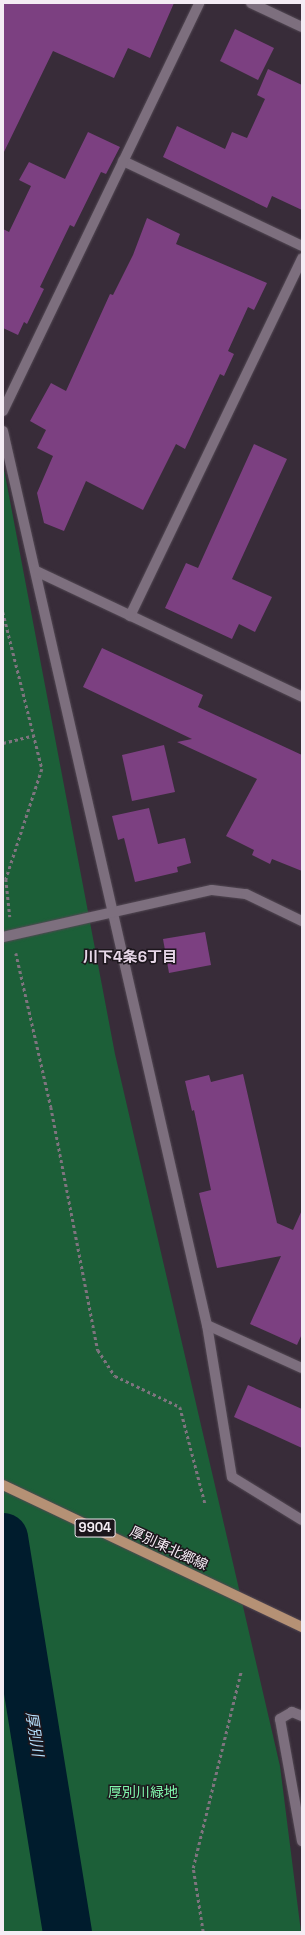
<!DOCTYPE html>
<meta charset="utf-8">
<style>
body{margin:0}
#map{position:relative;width:305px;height:1935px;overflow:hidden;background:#382c39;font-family:"Space Grotesk","Noto Sans JP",sans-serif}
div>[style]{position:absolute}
.green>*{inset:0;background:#1c5f38}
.river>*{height:49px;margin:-24.5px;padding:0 24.5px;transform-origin:24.5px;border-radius:24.5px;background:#001c2d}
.building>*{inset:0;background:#7c4081}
.path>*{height:2.5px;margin-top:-1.25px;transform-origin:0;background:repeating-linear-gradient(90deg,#7f747f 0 3px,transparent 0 6px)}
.roads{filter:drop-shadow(0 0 1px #524853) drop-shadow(0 0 1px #524853)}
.street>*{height:10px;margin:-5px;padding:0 5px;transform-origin:5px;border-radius:5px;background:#7d6f7e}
.primary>*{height:10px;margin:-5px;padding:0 5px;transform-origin:5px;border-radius:5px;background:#b59175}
span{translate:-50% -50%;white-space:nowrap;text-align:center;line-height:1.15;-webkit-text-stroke:3px #1c161c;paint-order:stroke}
.shield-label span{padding:1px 3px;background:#1c161c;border:1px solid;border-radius:3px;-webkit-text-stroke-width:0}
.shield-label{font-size:13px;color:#f4ecf4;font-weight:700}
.street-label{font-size:14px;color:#f4ecf4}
.park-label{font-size:14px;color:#81f8ad}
.neighbourhood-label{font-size:15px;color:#e7d7e8;font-weight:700}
.water-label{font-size:15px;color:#b4dffc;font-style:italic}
.frame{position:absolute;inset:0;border:4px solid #f4ecf4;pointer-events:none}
</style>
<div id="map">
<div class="green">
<i style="clip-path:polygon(3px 464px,115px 1054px,280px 1766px,301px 1932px,3px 1932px)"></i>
</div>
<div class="river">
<i style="left:3px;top:1537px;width:400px;rotate:80.8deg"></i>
</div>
<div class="building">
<i style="clip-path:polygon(3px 3px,174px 3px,150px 58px,128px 48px,114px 78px,53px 51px,3px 154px)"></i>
<i style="clip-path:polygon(235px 29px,274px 48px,258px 80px,220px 61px)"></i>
<i style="clip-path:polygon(268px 69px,302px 85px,302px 210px,272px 196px,267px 208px,163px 157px,177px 126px,225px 149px,232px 132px,247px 138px,265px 99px,257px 95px)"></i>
<i style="clip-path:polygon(88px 132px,120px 147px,106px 174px,101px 172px,74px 227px,70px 225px,40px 287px,44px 289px,27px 324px,24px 322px,18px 335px,3px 328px,3px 229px,9px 232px,31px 186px,19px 180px,29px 162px,65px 179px)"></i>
<i style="clip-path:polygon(147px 218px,180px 234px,176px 244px,267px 283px,254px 310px,248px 307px,228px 351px,234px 354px,224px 376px,220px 374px,185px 449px,176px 444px,143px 510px,86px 481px,64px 531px,44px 523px,37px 493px,53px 456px,37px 448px,46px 430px,30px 421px,51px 383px,66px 391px,110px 294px,113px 295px,133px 255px)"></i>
<i style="clip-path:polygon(254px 444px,287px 459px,232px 579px,272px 597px,255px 632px,239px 624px,232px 639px,165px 608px,186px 563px,198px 568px)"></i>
<i style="clip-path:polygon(102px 648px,203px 695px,198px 707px,302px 755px,302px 871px,272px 859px,270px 864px,252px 855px,254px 850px,226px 836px,257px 779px,177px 742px,192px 739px,83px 687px)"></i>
<i style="clip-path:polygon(164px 745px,175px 792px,132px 801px,122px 755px)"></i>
<i style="clip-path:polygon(149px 808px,158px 844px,185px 838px,191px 863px,177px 867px,178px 872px,135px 882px,124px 838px,118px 840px,112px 816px)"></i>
<i style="clip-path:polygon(205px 932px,211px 965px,169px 973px,163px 939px)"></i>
<i style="clip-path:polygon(243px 1074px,277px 1223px,293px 1230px,302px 1210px,302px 1334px,297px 1345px,250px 1324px,281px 1256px,217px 1268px,199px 1193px,211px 1190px,194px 1110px,192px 1111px,185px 1081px,209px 1075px,211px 1082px)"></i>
<i style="clip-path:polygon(248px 1385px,302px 1409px,302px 1448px,234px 1417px)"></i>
</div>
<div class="path">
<i style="left:3px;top:612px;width:162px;rotate:76deg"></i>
<i style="left:42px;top:769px;width:116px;rotate:108.1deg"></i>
<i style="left:6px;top:879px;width:38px;rotate:84deg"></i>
<i style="left:3px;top:743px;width:32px;rotate:-14deg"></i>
<i style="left:16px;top:953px;width:158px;rotate:77.2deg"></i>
<i style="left:51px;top:1107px;width:248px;rotate:79.1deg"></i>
<i style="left:98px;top:1350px;width:31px;rotate:57deg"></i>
<i style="left:115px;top:1376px;width:72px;rotate:25.5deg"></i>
<i style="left:180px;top:1407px;width:99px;rotate:75.4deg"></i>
<i style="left:203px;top:1932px;width:65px;rotate:-98.9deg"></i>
<i style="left:193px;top:1868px;width:203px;rotate:-76.3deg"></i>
</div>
<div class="roads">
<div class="street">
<i style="left:251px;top:3px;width:56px;rotate:25.2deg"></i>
<i style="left:123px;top:161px;width:198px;rotate:25.4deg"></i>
<i style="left:3px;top:411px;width:453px;rotate:-64.3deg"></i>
<i style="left:3px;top:431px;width:917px;rotate:77.15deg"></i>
<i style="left:207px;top:1325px;width:154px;rotate:80.7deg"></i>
<i style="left:232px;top:1477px;width:82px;rotate:31.6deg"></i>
<i style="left:36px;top:571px;width:294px;rotate:25.3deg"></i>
<i style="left:130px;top:616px;width:397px;rotate:-64.3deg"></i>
<i style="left:3px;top:937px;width:214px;rotate:-12.7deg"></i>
<i style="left:212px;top:890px;width:34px;rotate:7deg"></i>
<i style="left:246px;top:894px;width:62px;rotate:25.7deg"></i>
<i style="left:207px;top:1325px;width:104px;rotate:24.4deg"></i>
<i style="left:302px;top:1716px;width:11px;rotate:-158deg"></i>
<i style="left:292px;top:1712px;width:14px;rotate:150deg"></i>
<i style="left:280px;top:1719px;width:124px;rotate:79.8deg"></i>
</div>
<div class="primary">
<i style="left:3px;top:1485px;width:331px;rotate:25.4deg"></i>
</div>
</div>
<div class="shield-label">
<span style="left:95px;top:1528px">9904</span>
</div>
<div class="street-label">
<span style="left:169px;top:1548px;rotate:25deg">厚別東北郷線</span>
</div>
<div class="park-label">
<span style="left:143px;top:1792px">厚別川緑地</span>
</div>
<div class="neighbourhood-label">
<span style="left:130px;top:957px">川下4条6丁目</span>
</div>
<div class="water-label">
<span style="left:35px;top:1734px;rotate:81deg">厚別川</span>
</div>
<div class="frame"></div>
</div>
